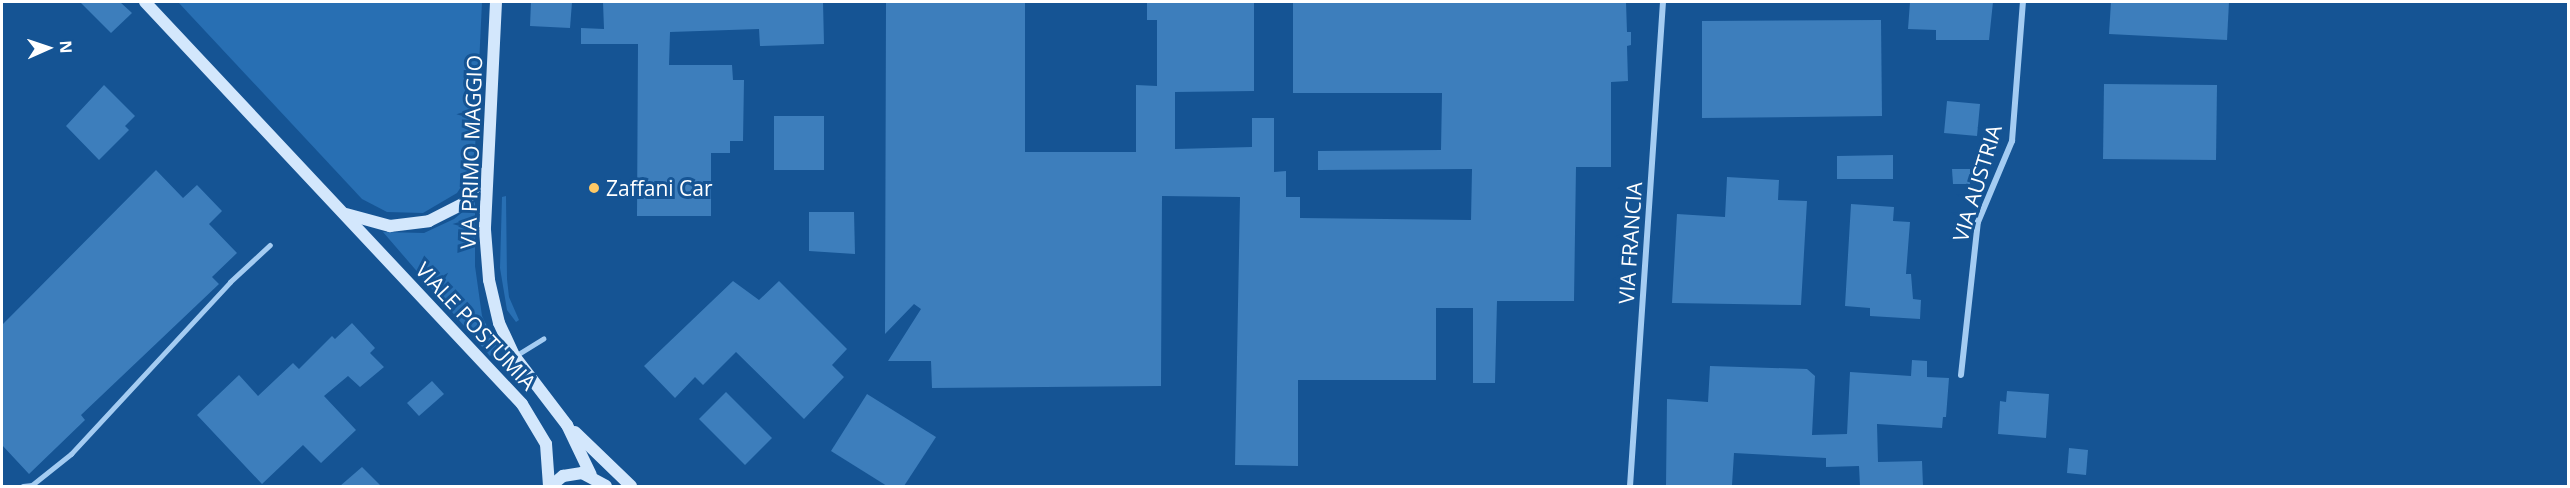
<!DOCTYPE html>
<style>
body{margin:0}
#map{position:relative;width:2570px;height:488px;overflow:hidden;background:#155494;font-family:"Open Sans",sans-serif}
div>[style]{position:absolute}
.green>*{inset:0;background:#286fb3}
.building>*{inset:0;background:#3d7ebc}
.lane>*{height:4.5px;margin:-2.25px;padding:0 2.25px;transform-origin:2.25px;border-radius:2.25px;background:#a4ccf2}
.street>*{height:6px;margin:-3px;padding:0 3px;transform-origin:3px;border-radius:3px;background:#a4ccf2}
.secondary>*{height:12px;margin:-6px;padding:0 6px;transform-origin:6px;border-radius:6px;background:#d3e7fc}
.dots>*{width:16px;height:16px;translate:-50% -50%;box-sizing:border-box;border:3px solid #155494;border-radius:50%}
span{translate:-50% -50%;white-space:nowrap;text-align:center;line-height:1.15;-webkit-text-stroke:6px #155494;paint-order:stroke}
.street-label{font-size:21px;color:#fff}
.poi-label{font-size:21px;color:#fff}
.left{translate:0 -50%;text-align:left}
.frame{position:absolute;inset:0;border:3px solid #fff;pointer-events:none}
.north{position:absolute;left:18px;top:18px;width:60px;height:60px;-webkit-text-stroke:4px #155494;paint-order:stroke;rotate:87deg;font-size:16px;font-weight:700;line-height:24px;text-align:center;color:#fff}
.north::after{content:'';display:block;margin:auto;width:21px;height:27px;background:#fff;clip-path:polygon(50% 0,100% 100%,50% 72%,0 100%)}
</style>
<div id="map">
<div class="green">
<i style="clip-path:polygon(178px 2px,482px 2px,475px 150px,468px 176px,457px 193px,423px 213px,387px 212px,362px 199px)"></i>
<i style="clip-path:polygon(506px 196px,507px 279px,509px 297px,519px 320px,516px 322px,507px 310px,500px 268px,502px 197px)"></i>
<i style="clip-path:polygon(475px 202px,475px 266px,482px 316px,498px 349px,490px 356px,383px 232px,424px 233px,454px 219px)"></i>
</div>
<div class="building">
<i style="clip-path:polygon(80px 2px,120px 2px,132px 13px,111px 33px)"></i>
<i style="clip-path:polygon(531px 2px,572px 2px,570px 28px,530px 26px)"></i>
<i style="clip-path:polygon(603px 2px,823px 2px,824px 44px,760px 46px,759px 29px,670px 32px,669px 65px,732px 65px,733px 80px,744px 80px,743px 141px,730px 141px,730px 153px,711px 153px,711px 216px,637px 216px,638px 44px,581px 44px,581px 28px,604px 29px)"></i>
<i style="clip-path:polygon(886px 2px,1025px 2px,1025px 152px,1136px 152px,1136px 85px,1157px 86px,1157px 20px,1147px 20px,1147px 2px,1254px 2px,1254px 91px,1175px 92px,1175px 149px,1252px 147px,1252px 118px,1274px 118px,1274px 172px,1286px 171px,1286px 197px,1300px 197px,1300px 218px,1471px 220px,1472px 169px,1318px 170px,1318px 151px,1441px 150px,1442px 93px,1293px 93px,1293px 2px,1626px 2px,1627px 32px,1631px 32px,1631px 45px,1627px 46px,1628px 81px,1611px 82px,1611px 167px,1576px 167px,1574px 301px,1497px 301px,1495px 383px,1473px 383px,1473px 308px,1436px 308px,1436px 380px,1298px 380px,1298px 466px,1235px 465px,1240px 197px,1162px 196px,1161px 386px,932px 388px,931px 361px,888px 361px,921px 309px,914px 304px,885px 334px)"></i>
<i style="clip-path:polygon(1910px 2px,1993px 2px,1989px 40px,1936px 40px,1936px 30px,1908px 29px)"></i>
<i style="clip-path:polygon(2111px 2px,2229px 2px,2227px 40px,2109px 34px)"></i>
<i style="clip-path:polygon(1881px 20px,1882px 116px,1702px 118px,1702px 21px)"></i>
<i style="clip-path:polygon(2104px 84px,2217px 85px,2216px 160px,2103px 159px)"></i>
<i style="clip-path:polygon(104px 85px,135px 116px,125px 126px,129px 130px,99px 160px,66px 126px)"></i>
<i style="clip-path:polygon(1947px 101px,1980px 104px,1977px 136px,1944px 133px)"></i>
<i style="clip-path:polygon(774px 116px,824px 116px,824px 170px,774px 170px)"></i>
<i style="clip-path:polygon(1893px 155px,1893px 179px,1837px 179px,1837px 156px)"></i>
<i style="clip-path:polygon(1952px 169px,1970px 169px,1970px 184px,1953px 184px)"></i>
<i style="clip-path:polygon(156px 170px,183px 198px,197px 185px,222px 211px,209px 224px,237px 253px,212px 277px,219px 284px,81px 415px,85px 420px,29px 474px,2px 445px,2px 325px)"></i>
<i style="clip-path:polygon(1727px 177px,1779px 180px,1778px 200px,1807px 201px,1801px 305px,1672px 303px,1677px 214px,1725px 217px)"></i>
<i style="clip-path:polygon(1851px 204px,1894px 207px,1893px 221px,1910px 222px,1906px 274px,1911px 274px,1913px 299px,1921px 300px,1920px 319px,1870px 316px,1870px 308px,1845px 306px)"></i>
<i style="clip-path:polygon(809px 212px,854px 212px,855px 254px,809px 251px)"></i>
<i style="clip-path:polygon(733px 281px,759px 300px,779px 281px,847px 349px,832px 365px,844px 377px,804px 419px,736px 352px,703px 385px,695px 377px,675px 398px,644px 366px)"></i>
<i style="clip-path:polygon(352px 323px,375px 348px,370px 353px,384px 367px,360px 387px,348px 376px,324px 396px,356px 430px,321px 463px,303px 445px,262px 484px,197px 415px,239px 375px,258px 396px,293px 363px,299px 369px,332px 336px,335px 339px)"></i>
<i style="clip-path:polygon(1912px 360px,1927px 361px,1927px 377px,1949px 378px,1946px 417px,1943px 417px,1942px 428px,1877px 424px,1878px 462px,1922px 461px,1923px 486px,1860px 486px,1859px 466px,1826px 467px,1826px 458px,1734px 453px,1732px 485px,1666px 486px,1667px 399px,1708px 402px,1710px 366px,1807px 369px,1815px 376px,1812px 435px,1847px 434px,1850px 372px,1911px 376px)"></i>
<i style="clip-path:polygon(432px 381px,444px 394px,419px 416px,407px 403px)"></i>
<i style="clip-path:polygon(2007px 391px,2049px 394px,2046px 438px,1998px 434px,2000px 401px,2006px 402px)"></i>
<i style="clip-path:polygon(726px 392px,772px 438px,745px 465px,699px 419px)"></i>
<i style="clip-path:polygon(867px 394px,936px 437px,904px 486px,887px 486px,831px 451px)"></i>
<i style="clip-path:polygon(2069px 448px,2088px 450px,2086px 475px,2067px 473px)"></i>
<i style="clip-path:polygon(362px 467px,381px 486px,340px 486px)"></i>
</div>
<div class="lane">
<i style="left:517px;top:355px;width:31px;rotate:-32deg"></i>
<i style="left:23px;top:486px;width:9px;rotate:-6deg"></i>
<i style="left:32px;top:485px;width:50px;rotate:-38.5deg"></i>
<i style="left:71px;top:454px;width:234px;rotate:-47.2deg"></i>
<i style="left:230px;top:282px;width:54px;rotate:-42.8deg"></i>
</div>
<div class="street">
<i style="left:1961px;top:375px;width:154px;rotate:-83.7deg"></i>
<i style="left:1978px;top:222px;width:88px;rotate:-67.2deg"></i>
<i style="left:2012px;top:141px;width:139px;rotate:-85.5deg"></i>
<i style="left:1630px;top:486px;width:485px;rotate:-86.1deg"></i>
</div>
<div class="secondary">
<i style="left:145px;top:2px;width:551px;rotate:46.84deg"></i>
<i style="left:522px;top:404px;width:47px;rotate:59deg"></i>
<i style="left:546px;top:444px;width:42px;rotate:85.9deg"></i>
<i style="left:496px;top:2px;width:228px;rotate:92.8deg"></i>
<i style="left:485px;top:230px;width:50px;rotate:85.4deg"></i>
<i style="left:489px;top:280px;width:44px;rotate:76.9deg"></i>
<i style="left:499px;top:323px;width:38px;rotate:65deg"></i>
<i style="left:515px;top:357px;width:86px;rotate:52.6deg"></i>
<i style="left:567px;top:425px;width:55px;rotate:64.4deg"></i>
<i style="left:346px;top:214px;width:46px;rotate:15.3deg"></i>
<i style="left:390px;top:226px;width:39px;rotate:-7deg"></i>
<i style="left:429px;top:221px;width:39px;rotate:-27deg"></i>
<i style="left:464px;top:203px;width:38px;rotate:-55deg"></i>
<i style="left:575px;top:432px;width:78px;rotate:44deg"></i>
<i style="left:551px;top:486px;width:16px;rotate:-40deg"></i>
<i style="left:563px;top:476px;width:19px;rotate:-9deg"></i>
<i style="left:582px;top:473px;width:27px;rotate:28deg"></i>
</div>
<div class="dots">
<i style="left:594px;top:188px;background:#ffc965"></i>
</div>
<div class="street-label">
<span style="left:471px;top:152px;rotate:-88deg">VIA PRIMO MAGGIO</span>
<span style="left:1977px;top:183px;rotate:-73deg">VIA AUSTRIA</span>
<span style="left:1630px;top:243px;rotate:-86deg">VIA FRANCIA</span>
<span style="left:476px;top:326px;rotate:47deg">VIALE POSTUMIA</span>
</div>
<div class="poi-label">
<span class="left" style="left:606px;top:188px">Zaffani Car</span>
</div>
<div class="frame"></div>
<div class="north">N</div>
</div>
